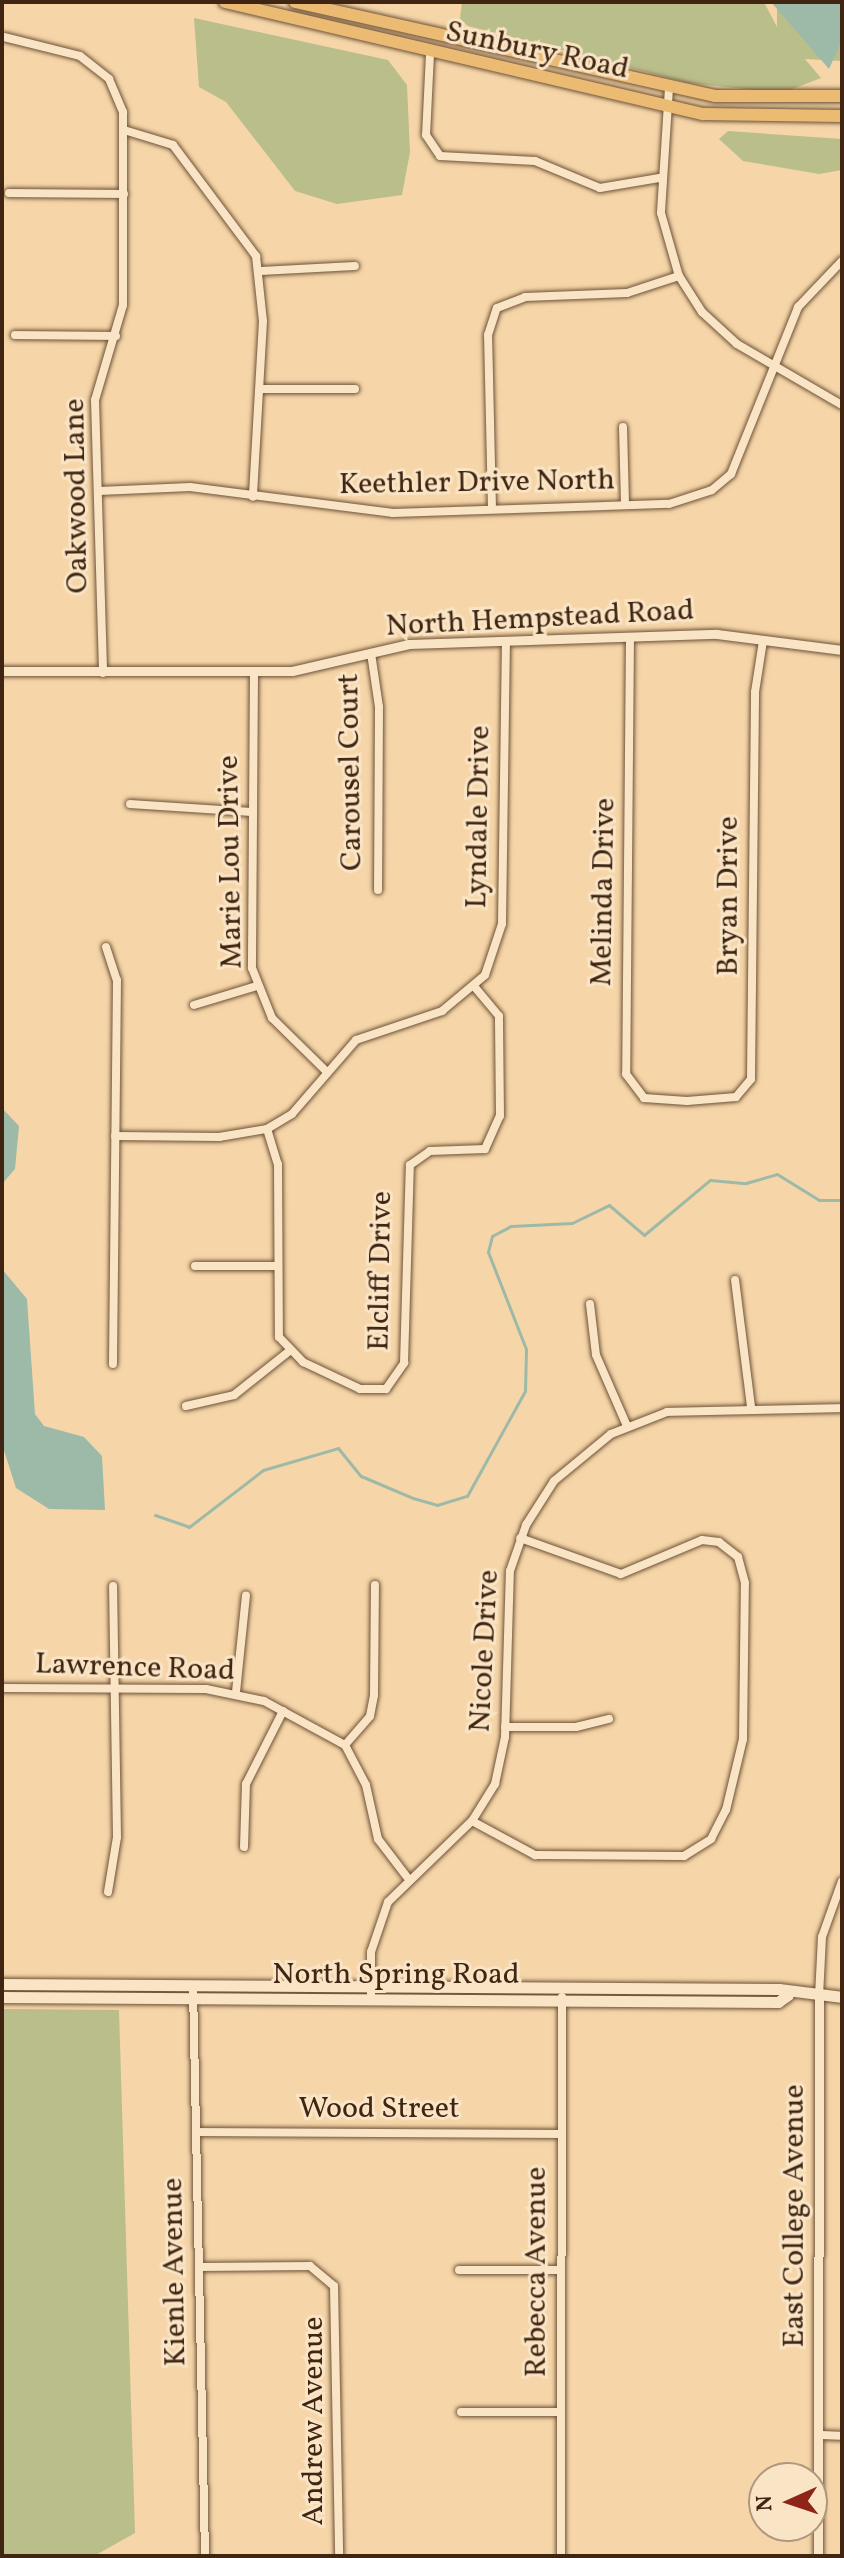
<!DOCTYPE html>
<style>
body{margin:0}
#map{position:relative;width:844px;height:2558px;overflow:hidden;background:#f6d6a8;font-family:Vollkorn,serif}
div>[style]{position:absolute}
.green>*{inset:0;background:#babe8a}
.water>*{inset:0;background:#9db9a7}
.stream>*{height:3px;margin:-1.5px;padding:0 1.5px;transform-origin:1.5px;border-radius:1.5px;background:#9db9a7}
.roads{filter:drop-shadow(0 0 2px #6e5238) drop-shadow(0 0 2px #6e5238)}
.minor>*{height:8px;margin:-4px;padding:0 4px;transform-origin:4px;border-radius:4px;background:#f9e4c6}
.tertiary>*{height:9px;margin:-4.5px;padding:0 4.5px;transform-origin:4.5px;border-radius:4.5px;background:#f9e4c6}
.secondary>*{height:11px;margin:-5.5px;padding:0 5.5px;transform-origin:5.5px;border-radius:5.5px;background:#f9e4c6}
.primary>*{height:12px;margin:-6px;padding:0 6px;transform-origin:6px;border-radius:6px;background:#ebbb74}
span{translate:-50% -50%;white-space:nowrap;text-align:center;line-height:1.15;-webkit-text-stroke:6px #f9e4c6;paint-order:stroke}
.street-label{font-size:30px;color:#402612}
.frame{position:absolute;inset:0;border:4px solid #402612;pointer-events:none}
.north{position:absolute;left:748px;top:2462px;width:80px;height:80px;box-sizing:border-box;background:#f9e4c6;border:2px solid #af987e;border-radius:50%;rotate:267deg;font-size:22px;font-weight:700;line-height:32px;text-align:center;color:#402612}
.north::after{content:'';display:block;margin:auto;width:28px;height:36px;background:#8f2418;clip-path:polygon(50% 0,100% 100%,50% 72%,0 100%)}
</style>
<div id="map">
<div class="green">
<i style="clip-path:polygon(462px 2px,764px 2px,777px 27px,777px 2px,842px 2px,842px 72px,840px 61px,805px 59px,821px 78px,782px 93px,689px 83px,468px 26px,460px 19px)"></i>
<i style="clip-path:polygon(194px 18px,388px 60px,407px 85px,410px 152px,402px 195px,337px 204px,295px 191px,226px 102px,199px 87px)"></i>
<i style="clip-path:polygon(728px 131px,842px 139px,842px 170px,819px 174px,743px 161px,719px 139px)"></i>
<i style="clip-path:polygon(2px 2009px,119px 2010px,135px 2533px,94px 2556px,2px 2556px)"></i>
</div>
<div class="water">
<i style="clip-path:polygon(771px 2px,842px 2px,842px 40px,829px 69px)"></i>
<i style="clip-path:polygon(2px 1108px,19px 1126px,15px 1169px,2px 1184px)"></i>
<i style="clip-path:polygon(2px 1269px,27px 1299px,35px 1414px,44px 1426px,84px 1437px,102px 1456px,105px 1510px,49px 1509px,16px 1488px,2px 1444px)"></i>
</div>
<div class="stream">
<i style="left:155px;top:1515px;width:36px;rotate:19deg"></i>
<i style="left:189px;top:1527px;width:93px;rotate:-37.6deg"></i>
<i style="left:263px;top:1470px;width:78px;rotate:-16.3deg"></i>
<i style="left:338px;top:1448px;width:36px;rotate:51deg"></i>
<i style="left:361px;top:1476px;width:56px;rotate:22.9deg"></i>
<i style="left:413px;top:1498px;width:25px;rotate:16deg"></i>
<i style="left:437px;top:1505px;width:31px;rotate:-17deg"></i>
<i style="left:467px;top:1496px;width:120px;rotate:-61.1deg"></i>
<i style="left:525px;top:1391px;width:42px;rotate:-88.6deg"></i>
<i style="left:526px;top:1349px;width:104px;rotate:-111.4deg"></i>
<i style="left:488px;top:1252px;width:16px;rotate:-76deg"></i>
<i style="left:492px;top:1236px;width:21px;rotate:-28deg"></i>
<i style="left:511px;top:1226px;width:61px;rotate:-2.8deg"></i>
<i style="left:572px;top:1223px;width:41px;rotate:-25.9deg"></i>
<i style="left:609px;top:1205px;width:46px;rotate:40.6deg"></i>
<i style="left:644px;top:1235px;width:86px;rotate:-39.8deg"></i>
<i style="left:710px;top:1180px;width:36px;rotate:5deg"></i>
<i style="left:746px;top:1183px;width:32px;rotate:-16deg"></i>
<i style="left:777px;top:1174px;width:49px;rotate:31.8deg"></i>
<i style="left:819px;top:1200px;width:23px"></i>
</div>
<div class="roads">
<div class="minor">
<i style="left:4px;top:37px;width:78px;rotate:14deg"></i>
<i style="left:80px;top:56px;width:37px;rotate:38deg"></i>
<i style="left:109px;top:79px;width:36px;rotate:67deg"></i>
<i style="left:123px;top:112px;width:193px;rotate:90deg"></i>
<i style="left:123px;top:305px;width:99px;rotate:106.4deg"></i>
<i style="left:95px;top:400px;width:273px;rotate:88.3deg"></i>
<i style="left:430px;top:54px;width:81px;rotate:92.8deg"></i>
<i style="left:426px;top:135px;width:25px;rotate:56deg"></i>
<i style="left:440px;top:156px;width:95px;rotate:3deg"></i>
<i style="left:535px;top:161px;width:70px;rotate:22.6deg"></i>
<i style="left:600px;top:188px;width:60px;rotate:-9.6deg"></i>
<i style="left:669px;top:88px;width:125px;rotate:93.7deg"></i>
<i style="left:661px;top:213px;width:66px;rotate:74.1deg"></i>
<i style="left:679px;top:276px;width:43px;rotate:57.4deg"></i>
<i style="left:702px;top:312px;width:47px;rotate:42.4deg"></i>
<i style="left:737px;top:344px;width:121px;rotate:30.2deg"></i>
<i style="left:124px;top:130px;width:51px;rotate:17deg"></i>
<i style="left:173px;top:145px;width:139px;rotate:53.2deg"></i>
<i style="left:256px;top:256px;width:65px;rotate:83.9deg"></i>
<i style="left:263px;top:321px;width:176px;rotate:93.3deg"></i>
<i style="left:9px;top:193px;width:115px;rotate:0.5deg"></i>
<i style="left:260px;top:271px;width:95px;rotate:-3deg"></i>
<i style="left:15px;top:335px;width:101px;rotate:0.6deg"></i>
<i style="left:262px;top:389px;width:93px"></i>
<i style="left:623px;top:427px;width:78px;rotate:88.5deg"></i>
<i style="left:99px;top:491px;width:91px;rotate:-2.5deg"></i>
<i style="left:190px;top:487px;width:205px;rotate:7.3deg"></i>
<i style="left:393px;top:513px;width:276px;rotate:-1.9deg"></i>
<i style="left:669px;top:504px;width:45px;rotate:-18deg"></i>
<i style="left:712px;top:490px;width:25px;rotate:-40deg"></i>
<i style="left:731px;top:474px;width:180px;rotate:-68.1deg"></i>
<i style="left:798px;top:307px;width:64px;rotate:-46.3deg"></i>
<i style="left:492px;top:509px;width:174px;rotate:-91.3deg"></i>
<i style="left:488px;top:335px;width:28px;rotate:-72deg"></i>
<i style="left:497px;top:308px;width:30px;rotate:-21deg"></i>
<i style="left:525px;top:297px;width:102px;rotate:-2.2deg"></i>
<i style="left:627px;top:293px;width:55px;rotate:-18.1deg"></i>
<i style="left:630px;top:637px;width:437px;rotate:90.5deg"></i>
<i style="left:626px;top:1074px;width:30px;rotate:53deg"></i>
<i style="left:644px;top:1098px;width:43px;rotate:4deg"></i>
<i style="left:687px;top:1101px;width:49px;rotate:-4.7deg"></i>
<i style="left:736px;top:1097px;width:23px;rotate:-50deg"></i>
<i style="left:751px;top:1079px;width:387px;rotate:-89.4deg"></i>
<i style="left:755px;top:692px;width:52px;rotate:-81.1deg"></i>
<i style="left:371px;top:653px;width:55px;rotate:81.6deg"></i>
<i style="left:379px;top:707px;width:183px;rotate:90.3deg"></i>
<i style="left:254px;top:673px;width:295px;rotate:90.4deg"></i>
<i style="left:252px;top:968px;width:54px;rotate:68.2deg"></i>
<i style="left:272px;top:1018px;width:76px;rotate:44.5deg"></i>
<i style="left:130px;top:804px;width:122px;rotate:3.8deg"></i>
<i style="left:106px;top:947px;width:35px;rotate:72deg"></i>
<i style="left:117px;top:980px;width:384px;rotate:90.6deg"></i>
<i style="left:194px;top:1005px;width:66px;rotate:-16.8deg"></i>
<i style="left:267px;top:1129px;width:37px;rotate:73deg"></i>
<i style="left:278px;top:1164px;width:173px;rotate:89.7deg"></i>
<i style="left:279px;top:1337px;width:35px;rotate:46deg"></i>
<i style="left:303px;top:1362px;width:63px;rotate:25.3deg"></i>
<i style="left:360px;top:1389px;width:26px"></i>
<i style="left:386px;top:1389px;width:32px;rotate:-55deg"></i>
<i style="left:404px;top:1363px;width:198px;rotate:-88.3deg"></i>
<i style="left:410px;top:1165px;width:24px;rotate:-35deg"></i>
<i style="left:430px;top:1151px;width:55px;rotate:-2.1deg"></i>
<i style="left:485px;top:1149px;width:36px;rotate:-66deg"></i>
<i style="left:500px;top:1116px;width:100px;rotate:-90.6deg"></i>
<i style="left:499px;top:1016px;width:38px;rotate:-130deg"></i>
<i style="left:115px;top:1136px;width:104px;rotate:0.6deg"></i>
<i style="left:219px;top:1137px;width:49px;rotate:-9.5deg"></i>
<i style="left:267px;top:1129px;width:29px;rotate:-31deg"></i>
<i style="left:292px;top:1114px;width:98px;rotate:-49.1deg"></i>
<i style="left:356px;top:1040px;width:91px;rotate:-18.6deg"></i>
<i style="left:442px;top:1011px;width:56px;rotate:-39.9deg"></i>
<i style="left:485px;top:975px;width:54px;rotate:-71.6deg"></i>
<i style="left:502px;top:924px;width:283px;rotate:-89.2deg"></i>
<i style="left:195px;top:1266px;width:83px"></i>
<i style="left:735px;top:1280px;width:128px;rotate:82.8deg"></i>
<i style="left:590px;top:1304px;width:51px;rotate:83.3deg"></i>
<i style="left:596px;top:1355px;width:77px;rotate:66.4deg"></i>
<i style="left:186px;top:1406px;width:49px;rotate:-12.9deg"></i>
<i style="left:234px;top:1395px;width:69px;rotate:-38.5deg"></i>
<i style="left:2px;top:1688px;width:204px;rotate:0.3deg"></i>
<i style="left:206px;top:1689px;width:59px;rotate:11.7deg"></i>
<i style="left:264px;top:1701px;width:92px;rotate:28.5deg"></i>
<i style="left:345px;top:1745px;width:45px;rotate:62.3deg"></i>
<i style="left:366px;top:1785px;width:55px;rotate:77.5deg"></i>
<i style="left:378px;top:1839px;width:48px;rotate:52.7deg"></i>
<i style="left:236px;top:1692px;width:97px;rotate:-84.1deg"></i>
<i style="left:505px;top:1727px;width:71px"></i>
<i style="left:576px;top:1727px;width:34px;rotate:-14deg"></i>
<i style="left:345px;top:1745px;width:38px;rotate:-49deg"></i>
<i style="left:370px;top:1716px;width:21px;rotate:-79deg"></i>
<i style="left:374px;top:1695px;width:110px;rotate:-89.5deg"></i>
<i style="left:472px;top:1821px;width:72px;rotate:28.4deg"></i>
<i style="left:535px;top:1855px;width:149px;rotate:0.4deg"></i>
<i style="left:684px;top:1856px;width:32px;rotate:-32deg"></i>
<i style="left:711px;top:1839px;width:33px;rotate:-63deg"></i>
<i style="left:726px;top:1810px;width:73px;rotate:-76.5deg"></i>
<i style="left:743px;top:1739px;width:156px;rotate:-89.3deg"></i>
<i style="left:745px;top:1583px;width:27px;rotate:-105deg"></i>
<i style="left:738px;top:1557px;width:24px;rotate:-142deg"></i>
<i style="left:719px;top:1542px;width:17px;rotate:-173deg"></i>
<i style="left:702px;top:1540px;width:88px;rotate:157.2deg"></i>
<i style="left:621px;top:1574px;width:107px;rotate:-160.4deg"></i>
<i style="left:244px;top:1847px;width:63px;rotate:-88.2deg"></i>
<i style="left:246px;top:1784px;width:82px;rotate:-63.1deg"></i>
<i style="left:108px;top:1892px;width:56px;rotate:-80.7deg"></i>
<i style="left:117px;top:1837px;width:251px;rotate:-90.9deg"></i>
<i style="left:193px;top:1987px;width:569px;rotate:88.79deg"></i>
<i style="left:819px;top:1996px;width:59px;rotate:-87.1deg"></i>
<i style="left:822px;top:1937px;width:59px;rotate:-70.3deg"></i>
<i style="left:371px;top:1999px;width:47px;rotate:-90deg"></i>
<i style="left:371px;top:1952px;width:53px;rotate:-71.2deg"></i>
<i style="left:388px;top:1902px;width:117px;rotate:-44deg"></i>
<i style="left:472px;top:1821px;width:44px;rotate:-58.1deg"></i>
<i style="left:495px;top:1784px;width:48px;rotate:-78deg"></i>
<i style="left:505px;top:1737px;width:166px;rotate:-88.3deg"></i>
<i style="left:510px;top:1571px;width:49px;rotate:-70.8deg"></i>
<i style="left:526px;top:1525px;width:52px;rotate:-57.5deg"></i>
<i style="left:554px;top:1481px;width:74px;rotate:-39.5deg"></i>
<i style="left:611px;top:1434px;width:60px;rotate:-21.4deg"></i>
<i style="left:667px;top:1412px;width:175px;rotate:-1.3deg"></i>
<i style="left:197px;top:2132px;width:364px;rotate:0.3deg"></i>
<i style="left:199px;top:2267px;width:111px;rotate:-0.5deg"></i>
<i style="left:310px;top:2266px;width:31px;rotate:40deg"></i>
<i style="left:334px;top:2286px;width:270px;rotate:88.9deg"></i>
<i style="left:459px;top:2270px;width:102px"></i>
<i style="left:461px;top:2412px;width:99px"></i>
<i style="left:819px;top:2435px;width:23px;rotate:2deg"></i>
<i style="left:561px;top:2556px;width:559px;rotate:-89.9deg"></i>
</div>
<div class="tertiary">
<i style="left:2px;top:671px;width:290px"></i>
<i style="left:292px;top:671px;width:120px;rotate:-13deg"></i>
<i style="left:409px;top:644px;width:308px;rotate:-1.9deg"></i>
<i style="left:717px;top:634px;width:126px;rotate:7.3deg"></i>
<i style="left:818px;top:2556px;width:560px;rotate:-89.9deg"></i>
</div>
<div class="secondary">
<i style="left:2px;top:1984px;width:777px;rotate:0.37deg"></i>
<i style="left:779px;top:1989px;width:64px;rotate:7.2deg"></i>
<i style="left:2px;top:1997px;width:776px;rotate:0.37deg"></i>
<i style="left:778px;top:2002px;width:12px;rotate:-35deg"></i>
</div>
<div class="primary">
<i style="left:225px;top:2px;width:491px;rotate:13.2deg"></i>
<i style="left:703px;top:114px;width:139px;rotate:0.8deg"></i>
<i style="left:295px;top:2px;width:430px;rotate:12.6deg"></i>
<i style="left:715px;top:96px;width:127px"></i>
</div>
</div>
<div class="street-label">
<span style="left:537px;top:51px;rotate:12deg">Sunbury Road</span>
<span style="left:477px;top:483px;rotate:-1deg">Keethler Drive North</span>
<span style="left:77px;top:496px;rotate:-91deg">Oakwood Lane</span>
<span style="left:540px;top:619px;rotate:-3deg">North Hempstead Road</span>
<span style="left:351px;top:772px;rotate:-91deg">Carousel Court</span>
<span style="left:479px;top:817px;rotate:-89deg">Lyndale Drive</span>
<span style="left:231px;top:862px;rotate:-91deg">Marie Lou Drive</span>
<span style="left:604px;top:892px;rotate:-89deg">Melinda Drive</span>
<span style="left:729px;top:896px;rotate:-90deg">Bryan Drive</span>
<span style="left:381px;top:1271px;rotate:-89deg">Elcliff Drive</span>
<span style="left:485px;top:1651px;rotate:-87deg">Nicole Drive</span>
<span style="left:135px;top:1668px;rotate:2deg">Lawrence Road</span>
<span style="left:396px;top:1975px">North Spring Road</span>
<span style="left:379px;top:2109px">Wood Street</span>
<span style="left:795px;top:2216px;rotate:-90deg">East College Avenue</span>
<span style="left:175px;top:2272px;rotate:-91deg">Kienle Avenue</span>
<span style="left:537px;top:2272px;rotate:-90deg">Rebecca Avenue</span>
<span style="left:314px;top:2421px;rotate:-90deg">Andrew Avenue</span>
</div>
<div class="frame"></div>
<div class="north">N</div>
</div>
